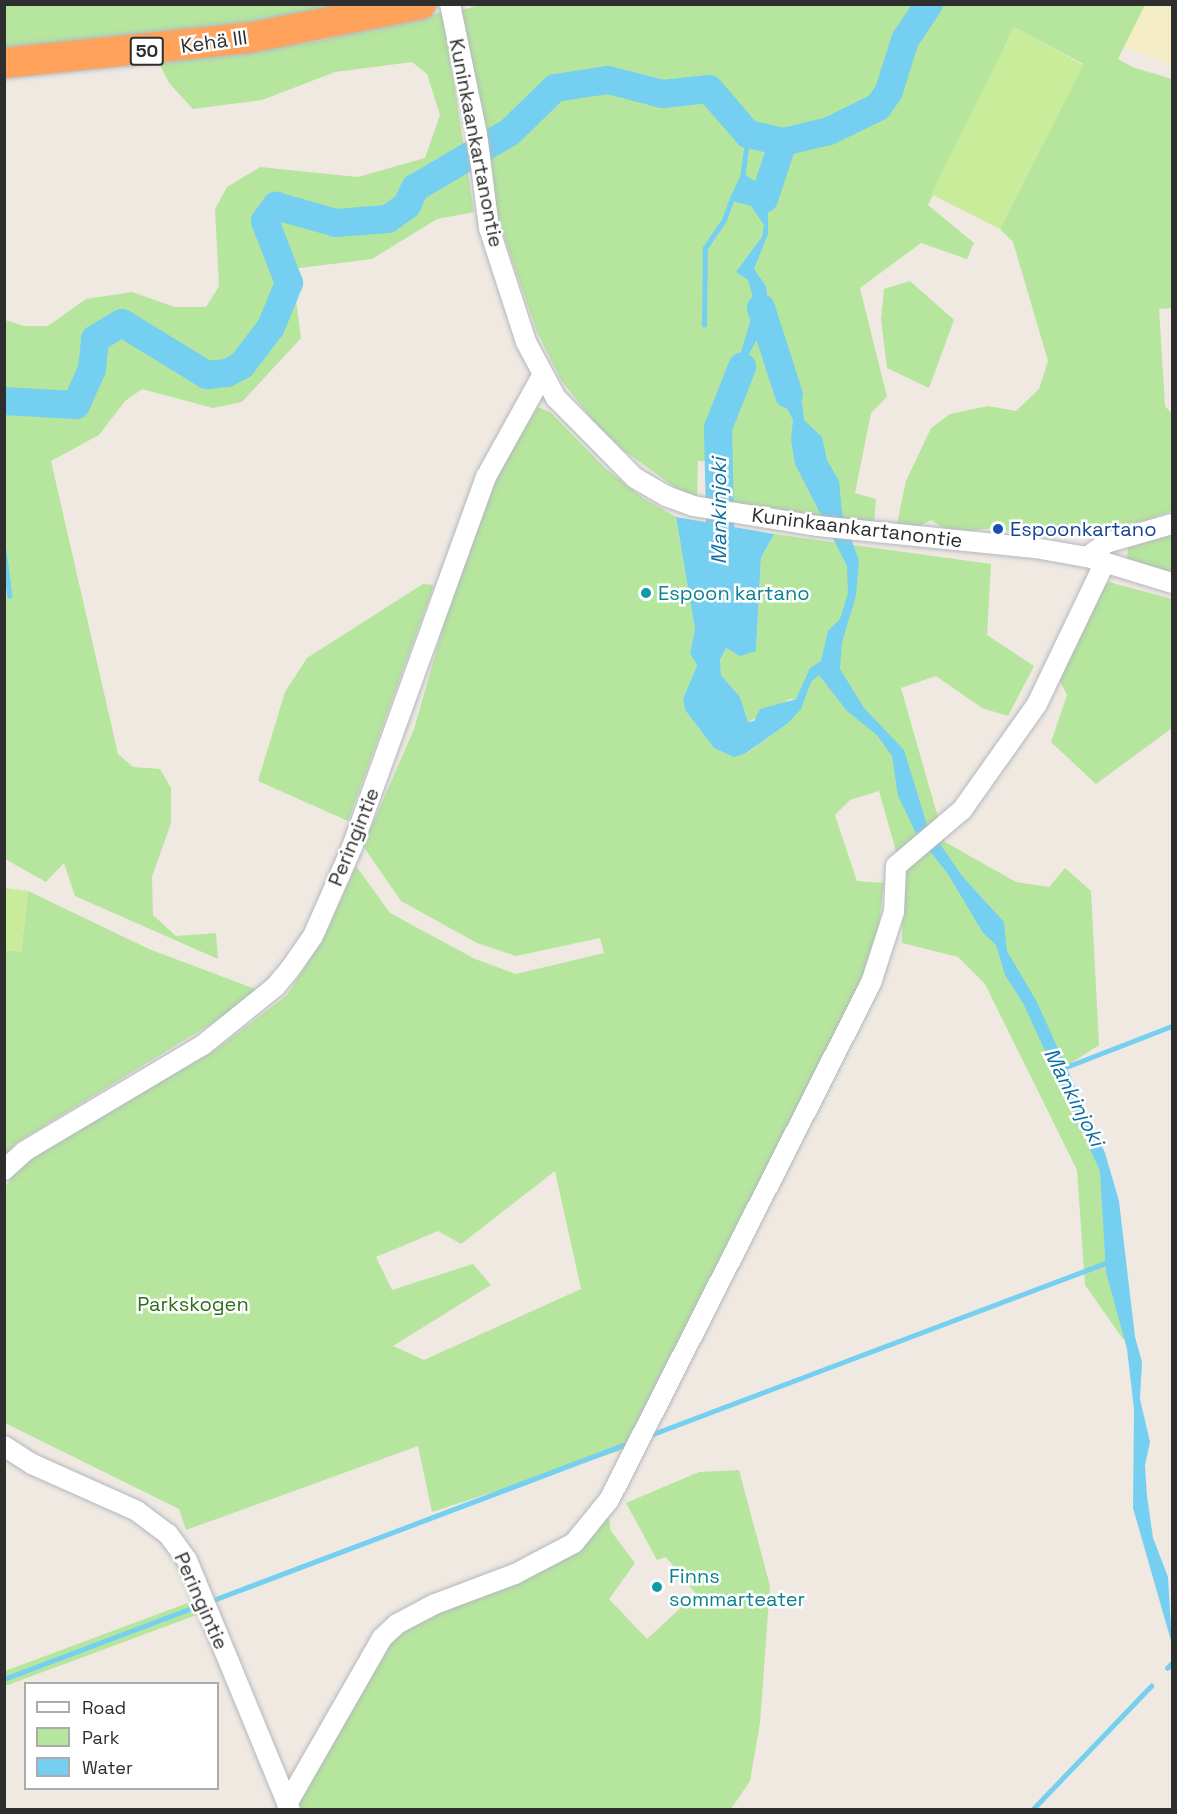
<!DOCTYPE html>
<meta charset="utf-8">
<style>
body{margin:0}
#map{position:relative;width:1177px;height:1814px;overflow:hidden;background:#efe9e1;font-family:"Space Grotesk",sans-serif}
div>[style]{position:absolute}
.green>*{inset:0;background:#b6e59e}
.sand>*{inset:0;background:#f3ecc5}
.pitch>*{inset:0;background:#c9ec9a}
.water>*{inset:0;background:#75cff0}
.stream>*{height:4.5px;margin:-2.25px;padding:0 2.25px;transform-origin:2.25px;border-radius:2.25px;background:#75cff0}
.river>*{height:28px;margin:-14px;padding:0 14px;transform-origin:14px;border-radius:14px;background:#75cff0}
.roads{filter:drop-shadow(0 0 2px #b4b7c1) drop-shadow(0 0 2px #b4b7c1)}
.minor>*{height:20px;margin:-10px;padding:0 10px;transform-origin:10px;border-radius:10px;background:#fff}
.highway>*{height:30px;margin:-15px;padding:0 15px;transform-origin:15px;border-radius:15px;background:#ffa35c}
.dots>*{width:16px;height:16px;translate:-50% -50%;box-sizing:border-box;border:3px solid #fff;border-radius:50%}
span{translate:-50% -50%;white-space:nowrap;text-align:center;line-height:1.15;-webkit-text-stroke:5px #fff;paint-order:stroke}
.shield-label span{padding:2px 4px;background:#fff;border:2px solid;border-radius:4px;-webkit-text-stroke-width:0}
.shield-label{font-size:18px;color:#2e2e2e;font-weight:700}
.street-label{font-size:20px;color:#2e2e2e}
.transit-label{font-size:20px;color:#164399}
.left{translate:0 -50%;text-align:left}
.culture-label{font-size:20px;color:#0d838f}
.park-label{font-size:20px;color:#2c6e1b}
.water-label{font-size:21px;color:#0d6fa3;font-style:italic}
.frame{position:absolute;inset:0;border:6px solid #2e2e2e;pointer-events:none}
.legend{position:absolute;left:24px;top:1682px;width:195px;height:108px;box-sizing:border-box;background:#fff;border:2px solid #ababab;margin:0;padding:8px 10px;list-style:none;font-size:18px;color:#2e2e2e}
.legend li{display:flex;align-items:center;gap:12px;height:30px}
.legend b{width:30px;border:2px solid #ababab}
</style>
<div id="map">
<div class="green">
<i style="clip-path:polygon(484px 4px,1145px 5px,1118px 59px,1132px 67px,1172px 79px,1172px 308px,1159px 309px,1165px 406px,1172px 414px,1172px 511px,1144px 521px,1033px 536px,994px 528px,951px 533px,931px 520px,912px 530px,896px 528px,906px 481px,931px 428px,950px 414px,988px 406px,1016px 411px,1039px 389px,1048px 361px,1013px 242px,1000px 229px,1083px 64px,1014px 27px,928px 205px,974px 243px,967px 259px,921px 243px,860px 288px,887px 397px,871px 413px,855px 493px,876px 499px,874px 522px,743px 509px,728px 499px,729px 462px,698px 461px,697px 498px,676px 488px,623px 450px,595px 423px,561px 380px,537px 332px,497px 216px,479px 95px,457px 11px)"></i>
<i style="clip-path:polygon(5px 5px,359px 5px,135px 41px,5px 50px)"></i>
<i style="clip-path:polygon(443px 12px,474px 212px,437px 219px,372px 259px,292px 269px,301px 338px,242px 402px,213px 408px,142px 389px,125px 401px,99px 435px,51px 461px,118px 754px,133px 767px,160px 769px,171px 788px,171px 823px,152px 877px,153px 915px,176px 936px,216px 933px,218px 959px,75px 896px,64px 863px,46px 882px,5px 859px,5px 320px,24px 326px,48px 326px,86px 299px,132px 292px,175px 307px,206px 307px,219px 286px,215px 209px,227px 187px,260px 167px,358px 177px,425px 158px,440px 115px,427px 74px,412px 62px,335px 72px,262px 100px,193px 109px,169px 83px,159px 63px,318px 41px)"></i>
<i style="clip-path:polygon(910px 281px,954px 320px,929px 388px,887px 368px,881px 319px,884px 289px)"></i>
<i style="clip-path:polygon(evenodd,538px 407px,550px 412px,606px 469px,643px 498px,676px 517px,695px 629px,690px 653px,697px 665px,683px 699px,685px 710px,714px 748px,747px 753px,787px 724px,801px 699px,790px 699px,748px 722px,740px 697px,721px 675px,720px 660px,726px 648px,735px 653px,756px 651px,761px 558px,774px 534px,991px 564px,987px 635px,1034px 666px,1008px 716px,982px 708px,936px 676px,901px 688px,945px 842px,1016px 882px,1049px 887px,1065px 868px,1091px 891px,1099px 1045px,1062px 1069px,1105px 1174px,1133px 1338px,1123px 1339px,1085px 1285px,1077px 1170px,985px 984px,958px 957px,902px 943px,903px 876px,879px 791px,850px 800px,835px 815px,857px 881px,884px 883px,878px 933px,864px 981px,628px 1448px,432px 1512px,418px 1446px,186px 1530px,179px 1509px,5px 1423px,4px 1189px,27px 1154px,213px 1052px,287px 995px,324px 937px,356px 866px,390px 913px,475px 959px,516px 974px,604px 953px,600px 938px,516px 956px,477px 943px,401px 901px,363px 846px,414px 729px,464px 554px,505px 460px,538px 407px,555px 1171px,581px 1289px,424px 1360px,393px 1346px,491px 1285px,473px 1264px,392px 1290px,376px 1257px,438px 1231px,461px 1244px,555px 1171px)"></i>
<i style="clip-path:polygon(1172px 535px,1172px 573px,1127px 559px,1128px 548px)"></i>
<i style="clip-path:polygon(1109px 582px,1172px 599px,1172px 728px,1096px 784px,1051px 742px,1067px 695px,1058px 677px,1100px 590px)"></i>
<i style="clip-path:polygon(423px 584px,434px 585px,348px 821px,258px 781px,285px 692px,307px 658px)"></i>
<i style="clip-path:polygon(28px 891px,149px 949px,263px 992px,16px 1143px,5px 1157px,5px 950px,21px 952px)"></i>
<i style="clip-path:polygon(739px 1470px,770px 1586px,760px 1723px,750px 1781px,731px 1809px,297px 1810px,293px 1801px,368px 1665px,407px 1622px,494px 1589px,608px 1513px,611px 1531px,635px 1563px,609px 1599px,647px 1639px,696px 1594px,666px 1557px,657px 1560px,626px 1503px,699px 1472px)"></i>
<i style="clip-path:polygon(193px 1601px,202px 1613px,5px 1686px,5px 1671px)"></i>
</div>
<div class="sand">
<i style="clip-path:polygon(1145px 5px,1172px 5px,1172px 65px,1124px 47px)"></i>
</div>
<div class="pitch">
<i style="clip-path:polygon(1014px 27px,1083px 65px,1000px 229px,931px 194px)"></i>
<i style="clip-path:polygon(5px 888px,28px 891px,21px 952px,5px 950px)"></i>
</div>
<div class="water">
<i style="clip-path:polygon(779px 162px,768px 195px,768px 234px,754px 269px,766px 286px,770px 319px,790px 380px,802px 402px,804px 420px,822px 437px,827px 460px,839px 481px,842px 513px,859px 561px,856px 596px,842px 642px,840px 669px,864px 708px,904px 750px,927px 825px,962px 876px,1004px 922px,1007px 951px,1037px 1002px,1105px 1153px,1119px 1201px,1135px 1337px,1142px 1362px,1140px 1399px,1150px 1442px,1145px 1465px,1147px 1496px,1153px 1538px,1168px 1577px,1172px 1644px,1133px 1508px,1134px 1409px,1127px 1349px,1106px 1272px,1100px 1171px,1024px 1005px,1005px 975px,996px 945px,983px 933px,948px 874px,917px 835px,898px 796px,892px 756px,877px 735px,847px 711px,819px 675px,811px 682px,801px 709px,787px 724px,746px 753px,734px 757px,714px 748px,685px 710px,683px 699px,697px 665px,690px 653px,695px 629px,676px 517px,774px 534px,761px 558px,756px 651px,740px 656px,726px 648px,720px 660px,721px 675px,740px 697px,748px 722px,754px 721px,760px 709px,796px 699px,810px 668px,821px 661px,828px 631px,840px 619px,848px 593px,847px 566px,795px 464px,791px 439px,793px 420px,770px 375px,777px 355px,760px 334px,748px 356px,734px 415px,729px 426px,725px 423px,730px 390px,755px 305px,748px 280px,736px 272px,762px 237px,764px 225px,751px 206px,729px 200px,742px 173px,755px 181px,763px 179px,767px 163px)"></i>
</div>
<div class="stream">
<i style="left:742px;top:178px;width:44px;rotate:-82.2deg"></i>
<i style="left:704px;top:325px;width:77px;rotate:-89.3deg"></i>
<i style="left:705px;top:248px;width:34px;rotate:-56deg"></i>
<i style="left:724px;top:220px;width:23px;rotate:-70deg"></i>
<i style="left:4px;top:550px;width:46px;rotate:82.6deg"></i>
<i style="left:1061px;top:1069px;width:119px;rotate:-21.2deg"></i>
<i style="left:653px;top:1434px;width:487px;rotate:-20.7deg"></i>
<i style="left:216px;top:1599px;width:436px;rotate:-20.7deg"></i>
<i style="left:1167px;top:1668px;width:7px;rotate:-45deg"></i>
<i style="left:4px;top:1679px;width:201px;rotate:-20.7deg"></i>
<i style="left:1032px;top:1810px;width:172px;rotate:-46.2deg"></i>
</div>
<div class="river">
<i style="left:764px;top:199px;width:60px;rotate:-71.6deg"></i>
<i style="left:761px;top:308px;width:91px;rotate:72.2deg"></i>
<i style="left:4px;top:401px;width:72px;rotate:3.2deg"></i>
<i style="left:76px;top:405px;width:39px;rotate:-66deg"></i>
<i style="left:92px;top:369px;width:30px;rotate:-84deg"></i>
<i style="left:95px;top:339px;width:31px;rotate:-31deg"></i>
<i style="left:122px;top:323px;width:100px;rotate:31.5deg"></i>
<i style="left:207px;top:375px;width:20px;rotate:-6deg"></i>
<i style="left:227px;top:373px;width:17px;rotate:-28deg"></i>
<i style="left:242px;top:365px;width:48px;rotate:-52.7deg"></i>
<i style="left:271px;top:327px;width:48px;rotate:-67.8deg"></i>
<i style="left:289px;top:283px;width:66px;rotate:-111.2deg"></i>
<i style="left:265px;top:221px;width:19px;rotate:-54deg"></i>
<i style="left:276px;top:206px;width:62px;rotate:15.8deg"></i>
<i style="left:336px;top:223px;width:52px;rotate:-4.4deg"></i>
<i style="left:388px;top:219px;width:24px;rotate:-36deg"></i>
<i style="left:407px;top:205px;width:19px;rotate:-65deg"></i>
<i style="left:415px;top:188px;width:110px;rotate:-30.5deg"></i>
<i style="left:510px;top:132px;width:63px;rotate:-44.4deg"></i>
<i style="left:555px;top:88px;width:54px;rotate:-8.6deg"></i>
<i style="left:608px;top:80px;width:57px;rotate:14.3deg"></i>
<i style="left:663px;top:94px;width:46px;rotate:-6.2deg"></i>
<i style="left:709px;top:89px;width:60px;rotate:49.1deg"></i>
<i style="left:748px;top:134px;width:36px;rotate:13deg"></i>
<i style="left:783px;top:142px;width:47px;rotate:-13.4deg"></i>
<i style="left:829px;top:131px;width:55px;rotate:-26.1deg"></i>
<i style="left:878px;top:107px;width:19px;rotate:-55deg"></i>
<i style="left:889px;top:91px;width:53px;rotate:-72.6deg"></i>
<i style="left:905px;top:40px;width:43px;rotate:-56.3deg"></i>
<i style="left:721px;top:562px;width:134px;rotate:-91.3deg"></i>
<i style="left:718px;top:428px;width:66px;rotate:-68.5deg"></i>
</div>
<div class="roads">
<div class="minor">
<i style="left:450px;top:4px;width:133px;rotate:78.3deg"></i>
<i style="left:477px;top:134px;width:95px;rotate:82.7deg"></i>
<i style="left:489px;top:228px;width:120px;rotate:72deg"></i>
<i style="left:526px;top:342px;width:64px;rotate:61.8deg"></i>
<i style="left:556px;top:398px;width:112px;rotate:45.4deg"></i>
<i style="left:635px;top:478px;width:36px;rotate:30deg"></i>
<i style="left:666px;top:496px;width:29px;rotate:20deg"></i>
<i style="left:693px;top:506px;width:127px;rotate:9.1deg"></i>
<i style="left:818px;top:526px;width:218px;rotate:5.8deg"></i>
<i style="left:1035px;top:548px;width:53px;rotate:9.8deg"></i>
<i style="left:1087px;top:557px;width:89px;rotate:17deg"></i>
<i style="left:1087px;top:557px;width:24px;rotate:-36deg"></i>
<i style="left:1106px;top:543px;width:69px;rotate:-16.1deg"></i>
<i style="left:4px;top:1170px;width:28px;rotate:-42deg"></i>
<i style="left:25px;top:1151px;width:207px;rotate:-30.8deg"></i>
<i style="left:203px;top:1045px;width:92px;rotate:-38.9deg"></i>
<i style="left:275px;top:987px;width:23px;rotate:-50deg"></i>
<i style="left:290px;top:969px;width:40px;rotate:-55.1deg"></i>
<i style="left:313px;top:936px;width:97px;rotate:-66.3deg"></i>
<i style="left:352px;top:847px;width:394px;rotate:-70.1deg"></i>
<i style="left:486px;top:477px;width:115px;rotate:-61deg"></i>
<i style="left:4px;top:1446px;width:33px;rotate:33deg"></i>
<i style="left:32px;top:1464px;width:115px;rotate:24.1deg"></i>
<i style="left:137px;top:1511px;width:39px;rotate:37deg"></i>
<i style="left:168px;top:1534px;width:32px;rotate:54deg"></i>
<i style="left:187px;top:1560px;width:270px;rotate:67.6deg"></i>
<i style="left:287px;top:1804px;width:191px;rotate:-60.2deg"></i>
<i style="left:382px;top:1638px;width:21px;rotate:-43deg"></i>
<i style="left:397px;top:1624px;width:43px;rotate:-27.8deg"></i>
<i style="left:435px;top:1604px;width:85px;rotate:-20.6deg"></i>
<i style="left:515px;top:1574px;width:67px;rotate:-27.7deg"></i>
<i style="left:574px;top:1543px;width:55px;rotate:-50.9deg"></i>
<i style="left:609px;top:1500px;width:580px;rotate:-63.13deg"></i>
<i style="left:871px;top:983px;width:75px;rotate:-72.1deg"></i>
<i style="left:894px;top:912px;width:46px;rotate:-87.5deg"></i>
<i style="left:896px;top:866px;width:87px;rotate:-40.3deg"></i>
<i style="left:962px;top:810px;width:130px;rotate:-54.7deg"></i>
<i style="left:1037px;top:704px;width:157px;rotate:-64.4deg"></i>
</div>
<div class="highway">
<i style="left:4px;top:63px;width:245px;rotate:-5.9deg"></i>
<i style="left:248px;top:38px;width:176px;rotate:-11.1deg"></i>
</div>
</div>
<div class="dots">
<i style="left:998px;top:529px;background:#1a4fb4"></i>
<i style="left:646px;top:593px;background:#0f9aa8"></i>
<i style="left:657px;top:1587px;background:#0f9aa8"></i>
</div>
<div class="shield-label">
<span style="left:147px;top:51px">50</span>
</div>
<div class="street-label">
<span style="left:214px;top:42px;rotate:-8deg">Kehä III</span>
<span style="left:476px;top:143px;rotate:79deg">Kuninkaankartanontie</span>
<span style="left:857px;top:528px;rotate:7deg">Kuninkaankartanontie</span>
<span style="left:354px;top:837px;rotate:-68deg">Peringintie</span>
<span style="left:201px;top:1601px;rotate:66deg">Peringintie</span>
</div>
<div class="transit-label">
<span class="left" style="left:1010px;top:529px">Espoonkartano</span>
</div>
<div class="culture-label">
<span class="left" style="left:658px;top:593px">Espoon kartano</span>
<span class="left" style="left:669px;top:1588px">Finns<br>sommarteater</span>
</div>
<div class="park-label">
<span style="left:193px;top:1304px">Parkskogen</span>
</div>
<div class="water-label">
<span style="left:719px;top:511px;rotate:-90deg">Mankinjoki</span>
<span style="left:1074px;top:1097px;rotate:63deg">Mankinjoki</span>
</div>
<div class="frame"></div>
<ul class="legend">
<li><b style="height:8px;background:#fff"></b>Road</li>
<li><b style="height:16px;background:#b6e59e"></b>Park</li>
<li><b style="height:16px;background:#75cff0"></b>Water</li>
</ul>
</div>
